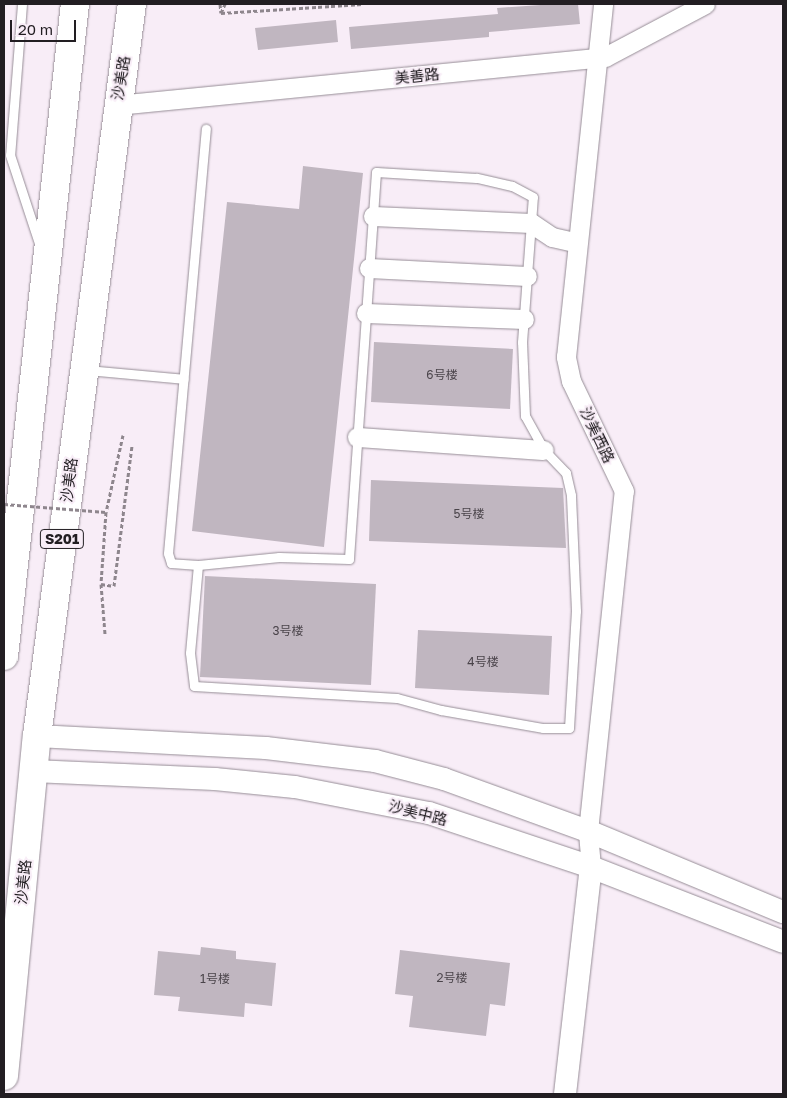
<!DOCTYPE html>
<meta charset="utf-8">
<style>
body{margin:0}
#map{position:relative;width:787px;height:1098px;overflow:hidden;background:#f8edf7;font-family:"Golos Text","Noto Sans SC",sans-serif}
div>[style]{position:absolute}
.building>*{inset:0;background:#c0b6c0}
.path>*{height:3px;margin-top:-1.5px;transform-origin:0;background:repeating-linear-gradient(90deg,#8e868d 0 4px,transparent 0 6.5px)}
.roads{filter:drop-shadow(0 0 1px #968d96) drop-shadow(0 0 1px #968d96)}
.service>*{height:9px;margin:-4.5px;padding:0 4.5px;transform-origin:4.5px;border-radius:4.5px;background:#fff}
.minor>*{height:19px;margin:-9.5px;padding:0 9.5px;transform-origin:9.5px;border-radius:9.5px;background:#fff}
.tertiary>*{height:22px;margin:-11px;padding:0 11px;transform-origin:11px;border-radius:11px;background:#fff}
.primary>*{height:28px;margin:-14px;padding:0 14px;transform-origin:14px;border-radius:14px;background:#fff}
.path-bridge>*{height:3px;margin-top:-1.5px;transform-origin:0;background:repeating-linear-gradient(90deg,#8e868d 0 4px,transparent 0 6.5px)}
span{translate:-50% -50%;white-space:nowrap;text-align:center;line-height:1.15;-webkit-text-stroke:4px #f8edf7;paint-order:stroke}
.number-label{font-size:12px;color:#4a444a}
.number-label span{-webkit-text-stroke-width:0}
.shield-label span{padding:1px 4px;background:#f8edf7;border:1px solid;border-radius:4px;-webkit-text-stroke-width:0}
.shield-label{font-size:14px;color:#221e22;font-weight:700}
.street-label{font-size:15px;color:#221e22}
.frame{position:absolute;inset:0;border:5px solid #221e22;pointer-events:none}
.scale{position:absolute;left:10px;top:20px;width:66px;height:22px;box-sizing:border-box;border:2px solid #221e22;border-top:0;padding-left:6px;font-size:15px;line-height:18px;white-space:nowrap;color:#221e22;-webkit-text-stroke:4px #f8edf7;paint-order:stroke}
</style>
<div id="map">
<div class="building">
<i style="clip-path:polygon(555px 4px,578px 4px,580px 24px,489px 32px,489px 37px,351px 49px,349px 27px,498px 14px,497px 8px)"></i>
<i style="clip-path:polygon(336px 20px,338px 42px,258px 50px,255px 28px)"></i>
<i style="clip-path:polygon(303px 166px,363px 173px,324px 547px,192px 531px,227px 202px,299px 209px)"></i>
<i style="clip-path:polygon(374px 342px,513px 349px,510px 409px,371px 402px)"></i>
<i style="clip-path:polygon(371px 480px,563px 488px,566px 548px,369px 541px)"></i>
<i style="clip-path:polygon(205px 576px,376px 584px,371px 685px,200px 677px)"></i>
<i style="clip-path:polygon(418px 630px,552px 636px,549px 695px,415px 688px)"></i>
<i style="clip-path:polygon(201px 947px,236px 951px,236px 959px,276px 963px,272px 1006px,245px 1003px,244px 1017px,178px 1011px,180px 997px,154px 995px,158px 951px,200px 955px)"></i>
<i style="clip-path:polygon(400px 950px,510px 963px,505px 1006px,490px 1004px,486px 1036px,409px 1027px,413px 996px,395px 994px)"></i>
</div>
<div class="path">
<i style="left:220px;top:4px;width:9px;rotate:84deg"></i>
<i style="left:221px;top:13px;width:142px;rotate:-3.6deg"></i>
<i style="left:221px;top:13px;width:10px;rotate:-66deg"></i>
<i style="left:123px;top:435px;width:79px;rotate:102.4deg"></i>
<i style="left:106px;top:512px;width:72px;rotate:94deg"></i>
<i style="left:101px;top:584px;width:13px;rotate:9deg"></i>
<i style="left:114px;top:586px;width:141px;rotate:-82.7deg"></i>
<i style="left:101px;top:584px;width:50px;rotate:85.4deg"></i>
</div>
<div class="roads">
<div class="service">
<i style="left:22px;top:4px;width:151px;rotate:94.5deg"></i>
<i style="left:10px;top:155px;width:93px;rotate:71.8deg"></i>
<i style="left:86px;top:370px;width:98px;rotate:5.2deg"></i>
<i style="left:198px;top:565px;width:88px;rotate:95.2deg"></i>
<i style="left:190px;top:653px;width:33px;rotate:83deg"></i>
<i style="left:194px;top:686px;width:203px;rotate:3.4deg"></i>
<i style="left:397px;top:698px;width:46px;rotate:15.3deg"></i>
<i style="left:441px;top:710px;width:104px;rotate:10deg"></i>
<i style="left:543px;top:728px;width:26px"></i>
<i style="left:569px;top:728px;width:117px;rotate:-86.6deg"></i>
<i style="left:576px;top:611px;width:116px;rotate:-92.5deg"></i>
<i style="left:571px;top:495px;width:23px;rotate:-103deg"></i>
<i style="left:566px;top:473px;width:32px;rotate:-134deg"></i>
<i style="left:544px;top:450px;width:39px;rotate:-119deg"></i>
<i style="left:525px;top:416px;width:74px;rotate:-92.3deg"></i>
<i style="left:522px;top:342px;width:145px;rotate:-85.7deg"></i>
<i style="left:533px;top:197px;width:24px;rotate:-152deg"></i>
<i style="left:512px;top:186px;width:37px;rotate:-167deg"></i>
<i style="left:476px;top:178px;width:100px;rotate:-176.6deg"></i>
<i style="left:376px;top:172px;width:388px;rotate:94deg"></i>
<i style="left:349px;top:559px;width:70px;rotate:-178.4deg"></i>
<i style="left:279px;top:557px;width:81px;rotate:174.4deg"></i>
<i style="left:198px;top:565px;width:27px;rotate:-176deg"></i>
<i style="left:171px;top:563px;width:10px;rotate:-107deg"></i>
<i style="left:168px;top:553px;width:426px;rotate:-84.9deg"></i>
</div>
<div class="minor">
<i style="left:116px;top:105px;width:491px;rotate:-5.6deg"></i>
<i style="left:605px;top:57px;width:113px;rotate:-27.9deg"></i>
<i style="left:373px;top:216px;width:158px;rotate:2.5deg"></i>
<i style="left:531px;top:223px;width:25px;rotate:34deg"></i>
<i style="left:552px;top:237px;width:26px;rotate:13deg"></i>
<i style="left:369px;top:268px;width:158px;rotate:2.9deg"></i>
<i style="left:366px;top:313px;width:158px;rotate:2.2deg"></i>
<i style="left:357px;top:437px;width:187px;rotate:4deg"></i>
<i style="left:591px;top:867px;width:36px;rotate:-95deg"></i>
<i style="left:588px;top:831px;width:342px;rotate:-84deg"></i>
<i style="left:624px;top:491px;width:122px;rotate:-115.7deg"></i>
<i style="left:571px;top:381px;width:25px;rotate:-102deg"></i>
<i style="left:566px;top:357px;width:355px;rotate:-84deg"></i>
</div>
<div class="tertiary">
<i style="left:37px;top:736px;width:229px;rotate:3deg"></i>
<i style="left:266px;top:748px;width:110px;rotate:6.8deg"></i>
<i style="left:375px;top:761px;width:71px;rotate:14.6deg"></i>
<i style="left:444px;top:779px;width:153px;rotate:19.9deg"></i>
<i style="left:588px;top:831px;width:211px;rotate:22.6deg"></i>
<i style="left:33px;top:771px;width:182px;rotate:2.5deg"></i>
<i style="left:215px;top:779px;width:80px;rotate:5.7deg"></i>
<i style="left:295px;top:787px;width:136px;rotate:11deg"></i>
<i style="left:429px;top:813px;width:171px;rotate:18.4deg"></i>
<i style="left:591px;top:867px;width:206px;rotate:21.3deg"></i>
<i style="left:565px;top:1094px;width:228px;rotate:-83.5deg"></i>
</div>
<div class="primary">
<i style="left:4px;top:656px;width:656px;rotate:-83.79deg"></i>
<i style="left:4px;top:1076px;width:342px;rotate:-84.5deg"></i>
<i style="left:37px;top:736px;width:738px;rotate:-82.61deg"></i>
</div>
</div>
<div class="path-bridge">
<i style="left:4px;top:504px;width:102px;rotate:4.5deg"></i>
</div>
<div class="number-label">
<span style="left:442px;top:375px">6号楼</span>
<span style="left:469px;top:514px">5号楼</span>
<span style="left:288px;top:631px">3号楼</span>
<span style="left:483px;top:662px">4号楼</span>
<span style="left:452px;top:978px">2号楼</span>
<span style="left:215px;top:979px">1号楼</span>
</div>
<div class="shield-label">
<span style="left:62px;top:539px">S201</span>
</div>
<div class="street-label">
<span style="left:417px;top:76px;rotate:-6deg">美善路</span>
<span style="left:121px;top:78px;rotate:-81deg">沙美路</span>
<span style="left:597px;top:435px;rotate:64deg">沙美西路</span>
<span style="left:69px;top:480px;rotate:-83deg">沙美路</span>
<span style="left:418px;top:813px;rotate:14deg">沙美中路</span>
<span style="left:23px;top:882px;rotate:-84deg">沙美路</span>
</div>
<div class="frame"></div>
<div class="scale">20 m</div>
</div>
